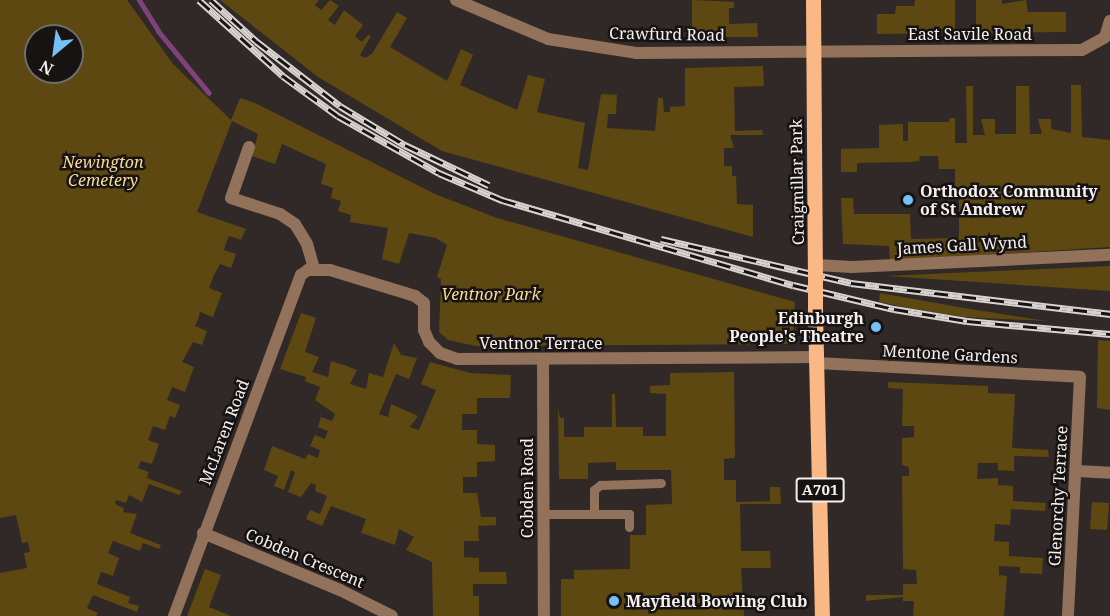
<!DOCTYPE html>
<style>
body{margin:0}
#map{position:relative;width:1110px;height:616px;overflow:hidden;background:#312928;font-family:"Noto Serif",serif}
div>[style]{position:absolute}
.green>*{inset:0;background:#5d4811}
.stream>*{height:5px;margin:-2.5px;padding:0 2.5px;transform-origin:2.5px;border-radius:2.5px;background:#80427c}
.lane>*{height:9px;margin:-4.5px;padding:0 4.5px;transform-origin:4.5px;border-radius:4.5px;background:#92725b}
.street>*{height:12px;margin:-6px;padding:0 6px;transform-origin:6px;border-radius:6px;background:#92725b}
.primary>*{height:15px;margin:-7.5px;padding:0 7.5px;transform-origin:7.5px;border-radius:7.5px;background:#fab887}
.rail>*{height:7px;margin-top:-3.5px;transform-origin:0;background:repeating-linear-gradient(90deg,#171313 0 14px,#d9d3d2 0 28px);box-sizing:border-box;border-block:2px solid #d9d3d2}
.primary-bridge>*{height:15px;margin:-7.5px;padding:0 7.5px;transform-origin:7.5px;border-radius:7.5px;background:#fab887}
.dots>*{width:16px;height:16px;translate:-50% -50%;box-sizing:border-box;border:3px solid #171313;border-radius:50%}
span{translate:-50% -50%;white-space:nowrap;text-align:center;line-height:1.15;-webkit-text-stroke:5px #171313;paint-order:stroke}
.shield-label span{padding:2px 4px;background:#171313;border:2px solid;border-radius:4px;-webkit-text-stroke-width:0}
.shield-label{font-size:15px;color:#f6f1f0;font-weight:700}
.street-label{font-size:16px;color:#f6f1f0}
.park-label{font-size:16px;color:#f8db9a;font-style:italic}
.poi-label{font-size:16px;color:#f6f1f0;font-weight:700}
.left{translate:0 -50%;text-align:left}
.right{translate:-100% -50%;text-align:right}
.north{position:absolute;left:24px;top:24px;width:60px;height:60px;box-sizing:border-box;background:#171313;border:2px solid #706c6b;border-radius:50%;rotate:209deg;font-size:16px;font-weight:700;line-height:24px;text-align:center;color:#f6f1f0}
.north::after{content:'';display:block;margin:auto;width:21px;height:27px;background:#76c0f7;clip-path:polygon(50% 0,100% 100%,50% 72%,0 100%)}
</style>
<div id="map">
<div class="green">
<i style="clip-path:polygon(evenodd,0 0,127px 0,173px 64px,231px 120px,240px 98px,255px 103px,435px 194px,497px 218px,795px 302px,793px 340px,788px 344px,476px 346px,448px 340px,439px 332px,441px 279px,437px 277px,447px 245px,436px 238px,409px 233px,399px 264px,382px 259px,388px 228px,350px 222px,351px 215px,338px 211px,341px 201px,331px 198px,333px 188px,321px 184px,326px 164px,282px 144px,275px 164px,252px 156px,258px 134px,232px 121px,197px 212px,246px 229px,241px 240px,229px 236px,226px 243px,224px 250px,236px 254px,231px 268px,220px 264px,214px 275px,209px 288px,222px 293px,213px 317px,200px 312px,198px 319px,195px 326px,207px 331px,202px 345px,193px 342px,182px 362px,194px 367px,185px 392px,172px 387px,167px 400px,180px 405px,175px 418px,170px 416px,165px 430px,153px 426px,148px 440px,159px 444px,152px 464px,141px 461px,138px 468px,149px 472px,147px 478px,182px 491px,179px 495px,149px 484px,142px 502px,129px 495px,126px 503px,116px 500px,115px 504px,124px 508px,123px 512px,137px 514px,130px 533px,161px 545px,159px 549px,143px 543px,140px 551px,113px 541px,108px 553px,119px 558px,113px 576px,101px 572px,97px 584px,130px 597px,128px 603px,139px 606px,137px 612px,93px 595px,87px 608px,98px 613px,96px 616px,0 616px,0 573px,27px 568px,24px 553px,30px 552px,28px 542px,22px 543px,16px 515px,0 518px,0 0,36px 36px,72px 36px,72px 72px,36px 72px,36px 36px)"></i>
<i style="clip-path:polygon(220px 0,319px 0,315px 5px,321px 10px,330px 0,339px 6px,328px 20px,335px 25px,344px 10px,363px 25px,355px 36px,362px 42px,368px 35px,371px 36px,360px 55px,365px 58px,372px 54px,397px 12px,407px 18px,390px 47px,447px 81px,461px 49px,473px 55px,460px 85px,517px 110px,528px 75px,545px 79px,537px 112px,585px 123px,578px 168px,588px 170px,601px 94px,617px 95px,616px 114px,608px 114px,607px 128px,655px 131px,658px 98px,663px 98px,664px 112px,670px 112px,670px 107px,685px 106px,685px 68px,763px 66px,764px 86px,734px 87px,735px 131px,762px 130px,763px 135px,730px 135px,734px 148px,724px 148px,724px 166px,732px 166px,732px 176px,736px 176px,737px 204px,753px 205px,753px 237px,442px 151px,318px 77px)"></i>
<i style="clip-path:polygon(692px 0,734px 2px,734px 8px,729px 8px,729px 24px,757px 23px,758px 37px,692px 37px)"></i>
<i style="clip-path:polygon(915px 0,955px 0,955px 33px,877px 34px,877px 14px,895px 14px,896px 6px,914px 6px)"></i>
<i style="clip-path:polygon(976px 0,1002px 0,1002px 4px,1026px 0,1028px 12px,1066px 12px,1066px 32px,976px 33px)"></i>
<i style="clip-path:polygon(1071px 85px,1081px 85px,1082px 137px,1110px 140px,1110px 247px,890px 261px,889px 246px,843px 244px,841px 198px,853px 198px,854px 214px,910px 214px,911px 239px,959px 238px,959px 196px,955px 196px,955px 169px,939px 169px,938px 156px,920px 156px,919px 161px,910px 162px,857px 163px,857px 172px,841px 172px,841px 149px,879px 148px,879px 125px,903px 124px,903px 141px,908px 141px,908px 122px,949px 122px,950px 118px,955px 118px,955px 143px,967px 143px,966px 86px,973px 86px,973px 135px,985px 135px,981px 119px,995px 119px,995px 134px,1016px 134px,1016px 86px,1029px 86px,1030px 134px,1042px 134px,1038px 119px,1051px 119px,1051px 129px,1071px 133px)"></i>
<i style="clip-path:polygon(1110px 266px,1110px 291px,886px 276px)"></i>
<i style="clip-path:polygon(880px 293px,964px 308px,1046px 321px,963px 317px,918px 310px,879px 302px)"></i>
<i style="clip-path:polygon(301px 313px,316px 318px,305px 352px,319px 357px,312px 372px,328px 377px,331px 361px,344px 365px,357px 370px,350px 384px,366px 389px,369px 373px,383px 377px,394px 343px,401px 355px,417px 358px,409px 379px,396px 374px,379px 414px,388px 417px,391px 404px,418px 416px,410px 427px,419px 430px,436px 390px,421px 384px,430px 362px,470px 373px,511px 375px,510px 398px,477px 398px,477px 414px,462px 414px,462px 430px,477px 430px,477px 444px,495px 445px,495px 461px,477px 462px,477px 477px,463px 477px,463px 493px,477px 493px,481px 517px,496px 517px,496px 525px,478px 526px,479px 541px,464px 541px,464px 557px,479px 558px,479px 572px,506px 572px,507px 584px,473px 584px,473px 596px,479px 596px,479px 616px,433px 616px,432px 562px,406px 550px,414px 537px,399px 529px,395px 545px,365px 534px,361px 533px,366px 519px,331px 506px,322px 526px,306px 519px,310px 510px,320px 514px,327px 496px,315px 491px,316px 485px,311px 483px,301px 497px,288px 492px,295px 472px,291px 470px,284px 490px,274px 486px,278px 476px,264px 470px,272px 446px,305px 459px,308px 454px,318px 458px,320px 450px,310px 446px,315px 435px,325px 439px,328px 431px,318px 427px,321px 417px,332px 421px,335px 414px,315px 400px,320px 387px,305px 381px,306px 377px,280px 369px)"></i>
<i style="clip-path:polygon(1098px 340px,1110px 341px,1110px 410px,1097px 408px)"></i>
<i style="clip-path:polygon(734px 372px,735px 458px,724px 459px,724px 480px,736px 480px,736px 502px,770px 501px,770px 487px,780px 487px,781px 504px,740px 504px,741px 551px,770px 551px,771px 568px,741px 568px,744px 616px,561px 616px,561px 579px,574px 579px,574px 570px,630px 569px,630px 535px,646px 535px,646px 505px,672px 504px,671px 470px,616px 470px,616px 462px,588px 463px,588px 479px,559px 479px,558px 409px,560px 418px,564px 418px,564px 437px,584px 437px,584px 427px,612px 427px,612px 394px,615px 394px,616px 427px,643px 427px,643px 436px,666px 436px,666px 394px,650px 393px,650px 386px,670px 385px,670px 373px)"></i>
<i style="clip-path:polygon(888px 382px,988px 386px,988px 393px,1015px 394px,1012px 448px,1048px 450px,1049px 457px,1014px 456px,1014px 471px,998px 470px,998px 463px,978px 463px,977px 479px,998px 478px,998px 485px,1013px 486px,1013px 501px,1046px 503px,1045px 511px,1011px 509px,1010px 525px,995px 524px,994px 541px,1009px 542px,1009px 556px,1043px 558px,1042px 574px,1020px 573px,1020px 567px,999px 566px,999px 575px,1007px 576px,1004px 616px,913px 616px,914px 601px,903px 601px,903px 597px,866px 601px,866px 595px,903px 595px,903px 584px,917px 584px,916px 570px,903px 569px,902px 476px,909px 476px,909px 467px,902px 465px,902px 438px,914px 437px,914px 426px,902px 426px,903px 389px,888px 388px)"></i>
<i style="clip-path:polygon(1092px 502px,1109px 503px,1107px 530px,1090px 529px)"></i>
<i style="clip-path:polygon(205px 569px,221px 575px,209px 607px,231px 616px,187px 616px)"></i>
</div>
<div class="stream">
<i style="left:139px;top:0;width:36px;rotate:58deg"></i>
<i style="left:158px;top:31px;width:80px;rotate:50.6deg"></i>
</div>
<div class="lane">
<i style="left:543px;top:514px;width:86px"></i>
<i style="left:629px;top:514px;width:13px;rotate:90deg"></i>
<i style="left:594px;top:514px;width:24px;rotate:-90deg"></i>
<i style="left:594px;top:490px;width:8px;rotate:-40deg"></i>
<i style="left:600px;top:485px;width:61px;rotate:-1.9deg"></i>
</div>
<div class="street">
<i style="left:456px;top:0;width:100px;rotate:23deg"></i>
<i style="left:548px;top:39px;width:89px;rotate:9deg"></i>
<i style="left:636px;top:53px;width:446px;rotate:-0.4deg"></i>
<i style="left:1082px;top:50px;width:26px;rotate:-29deg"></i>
<i style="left:1105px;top:37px;width:17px;rotate:-73deg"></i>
<i style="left:249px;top:147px;width:54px;rotate:109.4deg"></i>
<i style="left:231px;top:198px;width:52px;rotate:18.1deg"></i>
<i style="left:280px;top:214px;width:18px;rotate:34deg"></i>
<i style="left:295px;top:224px;width:23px;rotate:59deg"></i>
<i style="left:307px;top:244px;width:25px;rotate:74deg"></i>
<i style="left:816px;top:265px;width:36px;rotate:3deg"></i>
<i style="left:852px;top:267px;width:258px;rotate:-2.7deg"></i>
<i style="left:543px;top:360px;width:256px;rotate:89.8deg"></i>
<i style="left:817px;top:363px;width:263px;rotate:3deg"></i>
<i style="left:1080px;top:377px;width:239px;rotate:92.9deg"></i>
<i style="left:1077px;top:471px;width:33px;rotate:3deg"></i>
<i style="left:203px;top:533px;width:148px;rotate:22.6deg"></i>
<i style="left:340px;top:590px;width:58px;rotate:26.6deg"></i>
<i style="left:174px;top:616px;width:364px;rotate:-69.6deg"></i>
<i style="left:301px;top:275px;width:9px;rotate:-36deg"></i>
<i style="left:308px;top:270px;width:22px"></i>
<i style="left:330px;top:270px;width:89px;rotate:17deg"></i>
<i style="left:415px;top:296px;width:11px;rotate:38deg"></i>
<i style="left:424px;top:303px;width:27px;rotate:90deg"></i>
<i style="left:424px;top:330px;width:13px;rotate:67deg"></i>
<i style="left:429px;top:342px;width:16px;rotate:45deg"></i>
<i style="left:440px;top:353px;width:18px;rotate:19deg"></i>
<i style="left:457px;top:359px;width:360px;rotate:-0.3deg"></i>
</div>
<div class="primary">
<i style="left:813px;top:0;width:272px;rotate:89.6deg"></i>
<i style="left:815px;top:311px;width:305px;rotate:88.7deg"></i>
</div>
<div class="rail">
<i style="left:199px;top:0;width:113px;rotate:42.1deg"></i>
<i style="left:283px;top:76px;width:68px;rotate:36deg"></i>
<i style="left:338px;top:116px;width:116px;rotate:29.4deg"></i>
<i style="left:439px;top:173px;width:69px;rotate:23.2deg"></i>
<i style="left:502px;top:200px;width:303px;rotate:16.3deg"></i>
<i style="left:793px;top:285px;width:104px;rotate:13.4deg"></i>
<i style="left:894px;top:309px;width:74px;rotate:9.3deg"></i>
<i style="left:967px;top:321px;width:144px;rotate:5.2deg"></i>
<i style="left:211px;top:0;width:61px;rotate:42.3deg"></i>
<i style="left:256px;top:41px;width:106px;rotate:37.7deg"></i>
<i style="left:340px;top:106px;width:76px;rotate:31deg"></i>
<i style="left:405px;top:145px;width:93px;rotate:25.5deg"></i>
<i style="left:661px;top:239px;width:195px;rotate:13deg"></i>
<i style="left:851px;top:283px;width:261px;rotate:6.8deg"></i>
</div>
<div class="primary-bridge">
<i style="left:815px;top:311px;width:39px;rotate:-90deg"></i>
</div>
<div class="dots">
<i style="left:908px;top:200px;background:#76c0f7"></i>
<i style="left:876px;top:327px;background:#76c0f7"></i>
<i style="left:614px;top:601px;background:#76c0f7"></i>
</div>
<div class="shield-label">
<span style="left:820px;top:490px">A701</span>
</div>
<div class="street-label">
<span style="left:667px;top:34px;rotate:1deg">Crawfurd Road</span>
<span style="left:970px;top:34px">East Savile Road</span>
<span style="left:797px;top:182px;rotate:-91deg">Craigmillar Park</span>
<span style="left:962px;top:245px;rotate:-3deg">James Gall Wynd</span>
<span style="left:541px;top:343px">Ventnor Terrace</span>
<span style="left:950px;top:354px;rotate:3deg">Mentone Gardens</span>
<span style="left:224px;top:432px;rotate:-69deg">McLaren Road</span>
<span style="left:527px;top:488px;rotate:-90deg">Cobden Road</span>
<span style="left:1058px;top:496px;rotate:-87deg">Glenorchy Terrace</span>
<span style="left:305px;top:558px;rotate:23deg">Cobden Crescent</span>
</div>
<div class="park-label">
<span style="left:103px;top:171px">Newington<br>Cemetery</span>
<span style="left:491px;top:294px">Ventnor Park</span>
</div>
<div class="poi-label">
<span class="left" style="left:920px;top:200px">Orthodox Community<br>of St Andrew</span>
<span class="right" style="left:864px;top:327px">Edinburgh<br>People's Theatre</span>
<span class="left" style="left:626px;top:601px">Mayfield Bowling Club</span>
</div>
<div class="north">N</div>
</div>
